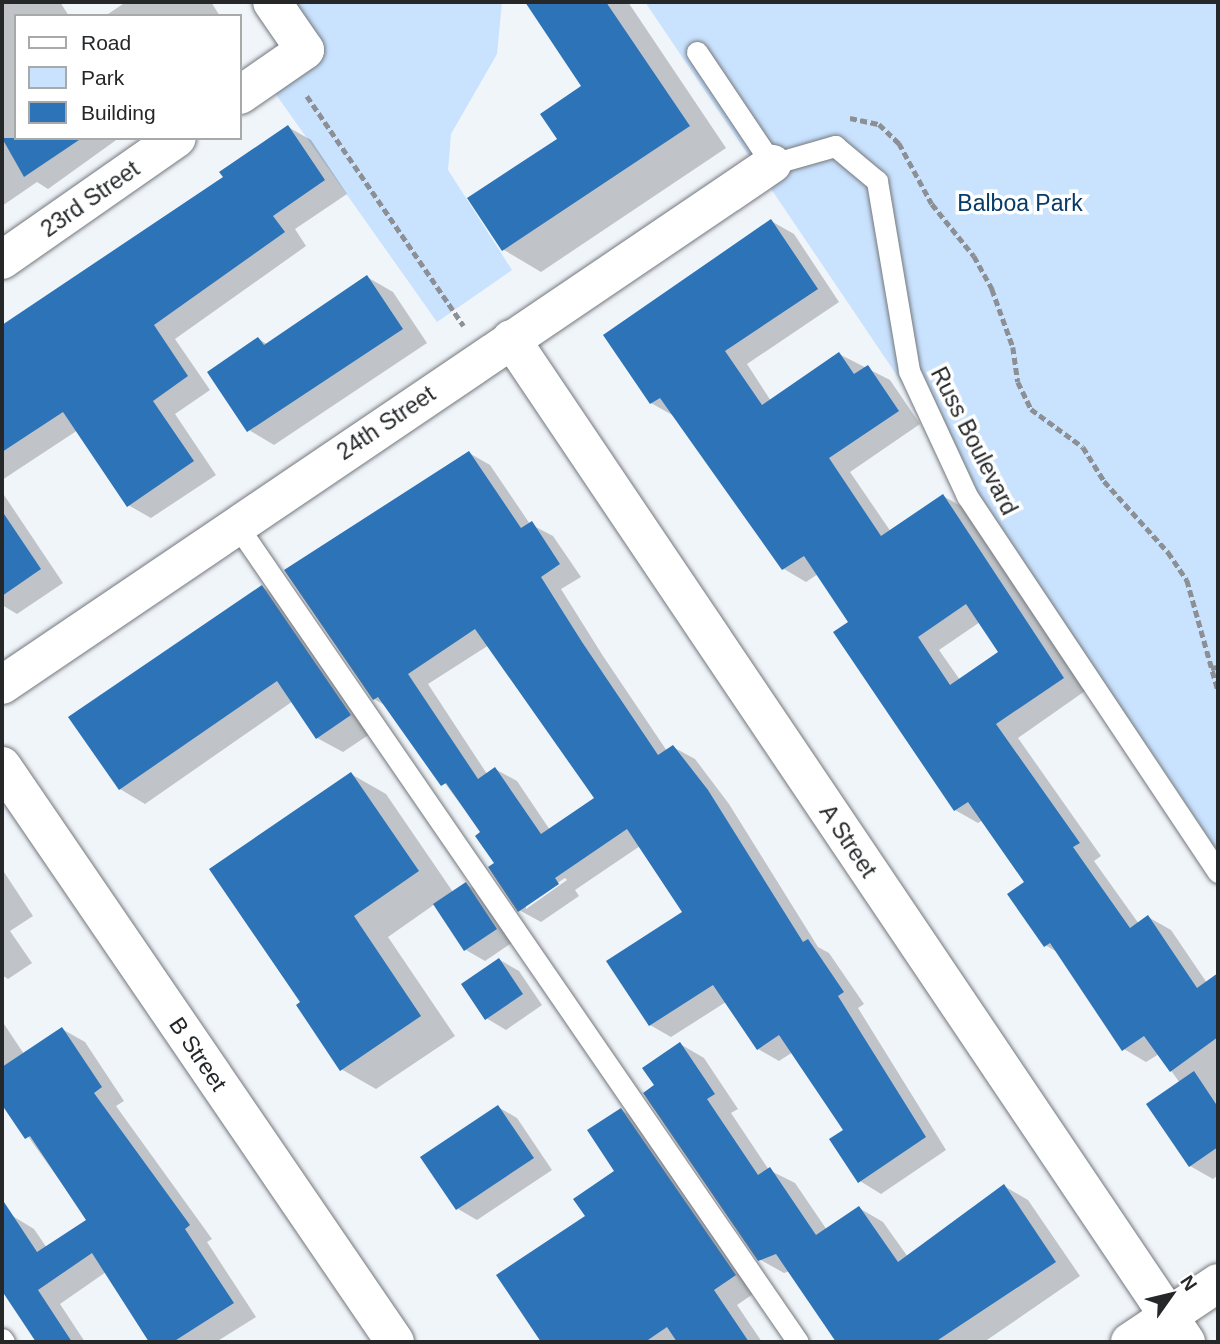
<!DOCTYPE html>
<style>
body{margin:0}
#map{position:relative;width:1220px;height:1344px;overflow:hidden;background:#f0f5fa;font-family:Helvetica,sans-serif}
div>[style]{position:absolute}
.green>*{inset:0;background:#c9e2fe}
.shadow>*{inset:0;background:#0003}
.building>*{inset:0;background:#2d73b8}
.path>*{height:4.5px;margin-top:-2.25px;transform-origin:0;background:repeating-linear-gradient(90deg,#8c9094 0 7px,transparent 0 10.5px)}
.roads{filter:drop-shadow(0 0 2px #74787d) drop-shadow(0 0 2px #74787d)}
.service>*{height:21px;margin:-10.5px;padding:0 10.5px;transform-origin:10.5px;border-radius:10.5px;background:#fff}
.minor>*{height:38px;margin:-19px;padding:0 19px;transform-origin:19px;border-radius:19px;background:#fff}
.tertiary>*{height:38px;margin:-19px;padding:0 19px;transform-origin:19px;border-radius:19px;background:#fff}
.secondary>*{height:38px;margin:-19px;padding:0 19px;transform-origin:19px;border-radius:19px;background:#fff}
span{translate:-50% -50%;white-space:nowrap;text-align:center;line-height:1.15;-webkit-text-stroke:7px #fff;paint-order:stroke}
.street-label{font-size:23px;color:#252729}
.park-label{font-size:23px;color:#073b69}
.frame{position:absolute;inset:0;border:4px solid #252729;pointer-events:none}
.legend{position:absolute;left:14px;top:14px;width:228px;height:126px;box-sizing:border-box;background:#fff;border:2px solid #a8a9a9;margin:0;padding:9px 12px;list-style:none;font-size:21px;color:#252729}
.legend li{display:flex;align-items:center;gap:14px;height:35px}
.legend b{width:35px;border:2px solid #a8a9a9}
.north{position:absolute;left:1136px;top:1260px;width:70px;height:70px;-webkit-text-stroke:5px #fff;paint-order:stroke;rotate:56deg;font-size:19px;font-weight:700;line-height:28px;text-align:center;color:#252729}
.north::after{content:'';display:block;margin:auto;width:24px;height:32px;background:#252729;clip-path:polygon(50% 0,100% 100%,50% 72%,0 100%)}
</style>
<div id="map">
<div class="green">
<i style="clip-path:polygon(297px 2px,502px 2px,497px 54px,451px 134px,448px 170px,512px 270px,437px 322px,270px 86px,286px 50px)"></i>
<i style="clip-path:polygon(645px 2px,1218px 2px,1218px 852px,1148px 747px,1129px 729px,1120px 706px)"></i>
</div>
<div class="shadow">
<i style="clip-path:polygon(2px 2px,60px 2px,69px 16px,16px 16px,16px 138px,119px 138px,48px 189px,37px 182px,2px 206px)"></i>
<i style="clip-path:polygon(126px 2px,211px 2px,220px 16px,105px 16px)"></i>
<i style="clip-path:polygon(527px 2px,628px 2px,726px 148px,541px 272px,504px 250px,469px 199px,559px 139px,583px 87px)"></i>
<i style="clip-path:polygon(288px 127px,311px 140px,347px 194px,295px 229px,306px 246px,175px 339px,210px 390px,175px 414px,216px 475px,151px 518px,128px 505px,78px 430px,2px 480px,2px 328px,225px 178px)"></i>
<i style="clip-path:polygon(evenodd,771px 221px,794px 234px,839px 302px,747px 364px,771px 401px,839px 354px,890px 380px,920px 424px,850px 472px,891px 532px,943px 496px,966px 509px,1085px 691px,1018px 738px,1101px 856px,1094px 861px,1139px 924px,1148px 917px,1171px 930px,1207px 983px,1218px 975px,1218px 1175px,1213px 1179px,1190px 1166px,1180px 1083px,1159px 1054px,1146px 1062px,1124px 1049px,1059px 953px,1045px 945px,1026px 882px,983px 820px,978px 823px,955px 810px,851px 622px,818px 574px,806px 582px,784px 569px,674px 416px,651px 403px,771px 221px,980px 622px,1000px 652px,960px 680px,939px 650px,980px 622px)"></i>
<i style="clip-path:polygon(367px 277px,393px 292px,427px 343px,274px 445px,249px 430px,259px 339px,268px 345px)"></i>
<i style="clip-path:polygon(evenodd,469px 453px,490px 465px,530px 524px,553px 536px,581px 577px,561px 589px,603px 656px,667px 751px,673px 747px,695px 759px,729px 804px,818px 947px,829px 953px,864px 1004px,858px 1008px,946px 1150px,881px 1194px,860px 1181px,845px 1130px,793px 1052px,779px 1061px,758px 1049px,726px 1002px,671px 1037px,650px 1025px,685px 912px,640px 846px,575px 890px,579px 896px,541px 922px,519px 910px,482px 833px,388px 707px,374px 699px,469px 453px,489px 645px,596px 799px,550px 830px,517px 781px,495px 769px,487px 774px,428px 684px,489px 645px,469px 453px,565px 878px,567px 880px,526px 909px,526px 904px,565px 878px)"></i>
<i style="clip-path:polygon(2px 492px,63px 583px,17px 614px,2px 605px)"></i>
<i style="clip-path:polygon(262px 587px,287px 602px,376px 730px,343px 752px,317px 738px,293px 701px,145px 804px,120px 789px)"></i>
<i style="clip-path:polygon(351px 774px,386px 794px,453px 892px,466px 884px,485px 895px,516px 940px,485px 961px,466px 950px,435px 904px,388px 937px,455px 1036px,376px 1089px,341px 1069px,302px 1002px)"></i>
<i style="clip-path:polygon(2px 869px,33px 916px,10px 931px,32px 963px,8px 979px,2px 975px)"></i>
<i style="clip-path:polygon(500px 960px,519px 971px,542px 1005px,506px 1030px,486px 1018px)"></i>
<i style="clip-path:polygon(2px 1021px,24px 1054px,62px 1029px,85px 1042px,124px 1101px,116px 1106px,212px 1239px,207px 1242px,256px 1317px,216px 1342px,151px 1342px,106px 1272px,60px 1304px,85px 1342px,36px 1342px,2px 1289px,2px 1221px,11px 1215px,34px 1229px,47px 1248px,88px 1220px,2px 1100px)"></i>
<i style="clip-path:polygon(680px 1044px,704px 1058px,738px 1109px,731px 1113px,769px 1170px,795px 1183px,827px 1230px,859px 1208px,883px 1222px,908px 1257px,1004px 1186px,1028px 1200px,1080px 1276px,984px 1342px,838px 1342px,790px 1271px,784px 1273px,759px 1259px,656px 1086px)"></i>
<i style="clip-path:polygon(498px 1107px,517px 1118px,552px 1170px,477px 1220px,458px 1209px)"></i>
<i style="clip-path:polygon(621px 1110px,645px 1124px,759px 1290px,737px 1305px,762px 1342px,543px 1342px,498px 1276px,587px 1216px,617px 1171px)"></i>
</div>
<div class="building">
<i style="clip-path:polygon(525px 2px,606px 2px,690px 126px,502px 251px,467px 198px,557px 139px,540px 114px,581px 86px)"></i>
<i style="clip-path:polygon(288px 125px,325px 180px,273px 216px,285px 232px,154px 325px,188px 376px,153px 401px,194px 461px,127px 507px,63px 412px,2px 452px,2px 325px,223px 177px,219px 172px)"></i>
<i style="clip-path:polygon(2px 138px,82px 138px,24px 177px)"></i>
<i style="clip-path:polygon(evenodd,771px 219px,818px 289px,725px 351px,762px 405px,839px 352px,854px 374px,868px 365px,899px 411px,829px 458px,881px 536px,943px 494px,1064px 678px,996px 724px,1080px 843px,1073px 847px,1130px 928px,1148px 915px,1197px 988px,1218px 973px,1218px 1037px,1170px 1072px,1144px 1036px,1122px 1051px,1050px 943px,1044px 947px,1007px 894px,1024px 882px,968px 802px,954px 811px,833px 632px,848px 622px,804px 556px,782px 570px,660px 398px,650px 404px,603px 335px,771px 219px,966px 604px,998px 652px,950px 685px,918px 637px,966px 604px)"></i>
<i style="clip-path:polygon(367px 275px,403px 329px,247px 432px,207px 372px,258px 337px,264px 345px)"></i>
<i style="clip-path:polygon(evenodd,469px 451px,521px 528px,532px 521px,560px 564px,541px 577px,582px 642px,658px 755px,673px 745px,708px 790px,803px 942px,808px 939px,844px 992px,838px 996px,926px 1137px,858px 1183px,829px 1139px,843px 1130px,779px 1035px,757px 1050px,713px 985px,649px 1026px,606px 961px,682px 912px,627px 829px,555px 878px,559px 884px,518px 912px,488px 867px,494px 863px,475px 836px,480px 832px,446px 783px,441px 786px,378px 697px,373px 700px,284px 570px,469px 451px,475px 629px,594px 798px,541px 834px,495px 767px,478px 779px,408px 674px,475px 629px)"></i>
<i style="clip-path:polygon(2px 511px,41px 569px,2px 596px)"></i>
<i style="clip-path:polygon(262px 585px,351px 715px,316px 739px,277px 681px,119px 790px,68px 717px)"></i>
<i style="clip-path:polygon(351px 772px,419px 871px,354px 916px,421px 1016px,340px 1071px,296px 1005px,300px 1002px,209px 869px)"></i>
<i style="clip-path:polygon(466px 882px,497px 929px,464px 951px,433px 904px)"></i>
<i style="clip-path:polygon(499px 958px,523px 994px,485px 1020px,461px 984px)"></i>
<i style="clip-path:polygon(62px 1027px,102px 1087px,94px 1093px,190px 1225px,185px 1229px,234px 1303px,173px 1342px,149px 1342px,92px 1253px,38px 1290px,72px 1342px,36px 1342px,2px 1291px,2px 1199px,37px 1252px,86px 1220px,30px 1136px,25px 1139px,2px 1105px,2px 1067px)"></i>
<i style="clip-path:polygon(680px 1042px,715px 1094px,707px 1099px,758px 1175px,770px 1167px,816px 1235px,859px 1206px,898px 1262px,1004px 1184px,1056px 1262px,935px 1342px,836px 1342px,776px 1254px,758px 1261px,643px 1093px,654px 1085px,642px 1068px)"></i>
<i style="clip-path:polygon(1194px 1071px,1218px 1107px,1218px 1147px,1189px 1167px,1146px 1104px)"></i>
<i style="clip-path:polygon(498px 1105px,534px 1158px,456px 1210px,420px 1157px)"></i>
<i style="clip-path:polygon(621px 1108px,736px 1275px,714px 1290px,749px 1342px,677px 1342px,667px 1327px,645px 1342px,541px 1342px,496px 1275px,585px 1216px,573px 1199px,614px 1171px,587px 1130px)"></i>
</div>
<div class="path">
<i style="left:307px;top:96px;width:278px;rotate:55.7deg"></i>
<i style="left:850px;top:118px;width:30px;rotate:12deg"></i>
<i style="left:879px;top:124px;width:28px;rotate:44deg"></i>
<i style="left:899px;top:143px;width:69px;rotate:61.6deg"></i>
<i style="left:932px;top:204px;width:67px;rotate:51.1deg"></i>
<i style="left:974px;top:256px;width:38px;rotate:61deg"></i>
<i style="left:992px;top:289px;width:62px;rotate:70.1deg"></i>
<i style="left:1013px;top:347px;width:35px;rotate:82deg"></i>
<i style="left:1018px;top:382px;width:30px;rotate:64deg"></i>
<i style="left:1031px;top:409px;width:64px;rotate:36.2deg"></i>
<i style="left:1083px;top:447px;width:40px;rotate:58deg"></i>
<i style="left:1104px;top:481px;width:96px;rotate:48deg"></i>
<i style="left:1168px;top:552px;width:34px;rotate:56deg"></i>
<i style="left:1187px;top:580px;width:114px;rotate:74.3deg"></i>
<i style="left:1211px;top:668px;width:7px;rotate:-8deg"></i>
</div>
<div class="roads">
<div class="service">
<i style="left:697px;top:52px;width:135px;rotate:56.2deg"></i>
<i style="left:772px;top:164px;width:66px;rotate:-15.9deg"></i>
<i style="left:835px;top:146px;width:55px;rotate:39.8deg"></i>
<i style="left:877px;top:181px;width:193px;rotate:80.4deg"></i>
<i style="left:909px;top:371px;width:138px;rotate:65.1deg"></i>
<i style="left:967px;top:496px;width:452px;rotate:56.3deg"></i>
<i style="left:236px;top:524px;width:992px;rotate:55.51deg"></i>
<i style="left:2px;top:1339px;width:4px;rotate:56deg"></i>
</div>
<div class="minor">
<i style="left:240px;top:95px;width:79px;rotate:-34.7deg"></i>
<i style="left:305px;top:50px;width:58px;rotate:-124.5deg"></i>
<i style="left:2px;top:260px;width:213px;rotate:-34.9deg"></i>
<i style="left:511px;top:339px;width:1209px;rotate:56.06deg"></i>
<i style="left:2px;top:685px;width:930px;rotate:-34.08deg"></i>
</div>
<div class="tertiary">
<i style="left:1130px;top:1342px;width:106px;rotate:-33.8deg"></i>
</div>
<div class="secondary">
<i style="left:2px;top:766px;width:697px;rotate:55.69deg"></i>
</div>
</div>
<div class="street-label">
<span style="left:90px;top:199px;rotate:-35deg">23rd Street</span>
<span style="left:386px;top:423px;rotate:-34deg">24th Street</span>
<span style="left:974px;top:441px;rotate:63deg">Russ Boulevard</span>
<span style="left:848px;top:841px;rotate:56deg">A Street</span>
<span style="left:198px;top:1054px;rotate:56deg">B Street</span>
</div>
<div class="park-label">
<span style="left:1020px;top:203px">Balboa Park</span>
</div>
<div class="frame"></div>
<ul class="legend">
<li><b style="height:9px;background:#fff"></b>Road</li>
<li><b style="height:19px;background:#c9e2fe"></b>Park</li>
<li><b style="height:19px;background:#2d73b8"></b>Building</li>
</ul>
<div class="north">N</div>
</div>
